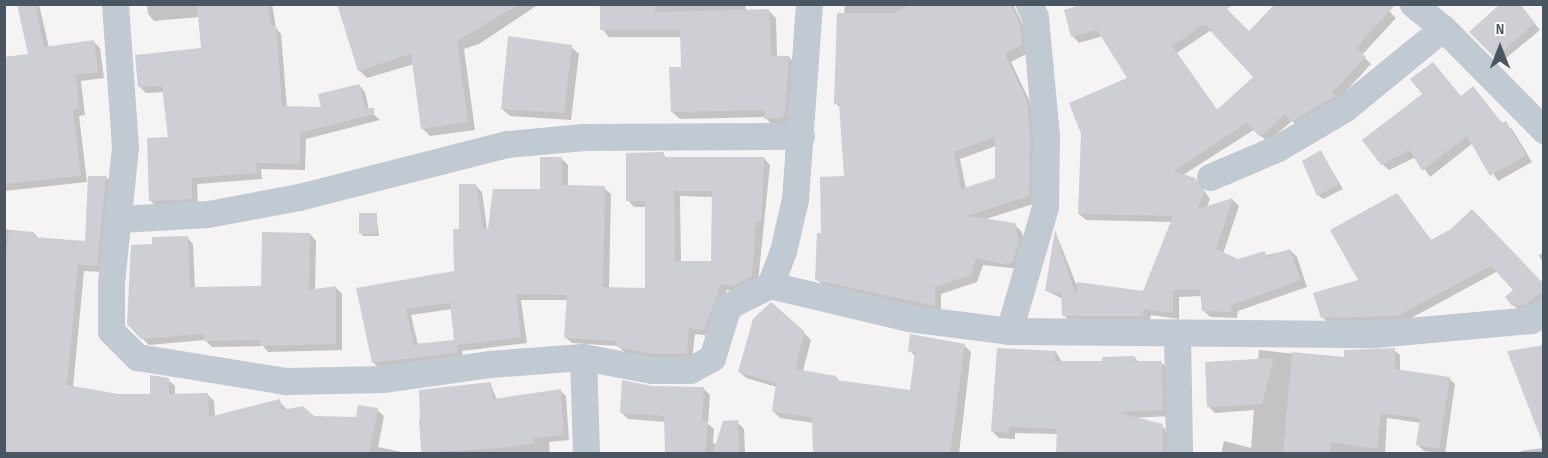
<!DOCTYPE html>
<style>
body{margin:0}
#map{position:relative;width:1548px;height:458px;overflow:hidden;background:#f5f3f3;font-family:"Sofia Sans Condensed",sans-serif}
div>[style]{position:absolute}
.shadow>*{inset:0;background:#0003}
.building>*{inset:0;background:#cdcfd5}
.minor>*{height:27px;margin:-13.5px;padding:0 13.5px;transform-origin:13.5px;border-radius:13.5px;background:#c1cad2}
span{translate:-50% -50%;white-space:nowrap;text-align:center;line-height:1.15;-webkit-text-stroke:5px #fff;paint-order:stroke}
.frame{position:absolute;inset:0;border:6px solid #4a5661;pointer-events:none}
.north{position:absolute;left:1470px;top:18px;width:60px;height:60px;-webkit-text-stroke:4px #fff;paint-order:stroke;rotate:0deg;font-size:16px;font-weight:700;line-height:24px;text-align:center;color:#4a5661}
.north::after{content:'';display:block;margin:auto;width:21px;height:27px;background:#4a5661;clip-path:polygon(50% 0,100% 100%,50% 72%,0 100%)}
</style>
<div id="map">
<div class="shadow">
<i style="clip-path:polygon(19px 4px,39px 4px,49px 48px,94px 42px,100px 48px,104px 78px,81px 81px,85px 115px,79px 116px,87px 182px,4px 191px,4px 59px,30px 56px)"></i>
<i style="clip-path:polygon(147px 4px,272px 4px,276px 28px,281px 34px,287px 108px,323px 109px,359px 85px,365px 92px,369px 110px,380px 120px,306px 139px,305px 170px,261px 169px,262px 179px,197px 184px,198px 205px,157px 207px,151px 201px,170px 139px,164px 92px,146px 93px,140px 87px,203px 50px,199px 17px,154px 21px,148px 14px)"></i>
<i style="clip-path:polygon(339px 4px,539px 4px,479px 44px,464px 49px,475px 130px,430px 136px,422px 128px,414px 64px,367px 78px,359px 70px)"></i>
<i style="clip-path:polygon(594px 4px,745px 4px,746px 11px,768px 10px,776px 18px,777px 58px,789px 57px,796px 65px,788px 125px,773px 126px,765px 117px,680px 119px,672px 112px,683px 68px,682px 37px,609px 37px,602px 29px,602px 7px)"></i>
<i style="clip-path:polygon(evenodd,845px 4px,1013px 4px,1026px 31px,1028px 53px,1011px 62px,1034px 110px,1036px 203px,983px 220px,1014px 224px,1022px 232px,1025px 249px,1020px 269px,983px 265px,977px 282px,941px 294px,941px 312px,824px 286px,816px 279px,822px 235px,846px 178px,841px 108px,836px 104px,845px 4px,996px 146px,996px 179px,966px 189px,960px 159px,996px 146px)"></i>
<i style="clip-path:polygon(evenodd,1088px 4px,1250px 33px,1382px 4px,1396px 18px,1362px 55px,1371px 64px,1337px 101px,1299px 127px,1292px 121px,1267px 142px,1255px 129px,1183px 175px,1201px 186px,1210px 199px,1207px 207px,1233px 200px,1239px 206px,1223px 254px,1238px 261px,1290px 250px,1297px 257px,1307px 287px,1238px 311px,1237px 318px,1210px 317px,1203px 310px,1202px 296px,1179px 297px,1179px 319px,1151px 315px,1149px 322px,1070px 322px,1064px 315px,1063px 299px,1047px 291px,1056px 233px,1076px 284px,1144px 292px,1172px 222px,1086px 220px,1079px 214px,1130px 79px,1103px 36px,1079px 43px,1073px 36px,1088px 4px,1211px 30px,1255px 77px,1218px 111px,1177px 53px,1211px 30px)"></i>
<i style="clip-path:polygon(1518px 4px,1540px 30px,1501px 62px,1471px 32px)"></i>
<i style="clip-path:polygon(571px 47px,579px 54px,571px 120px,510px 116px,502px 109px)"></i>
<i style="clip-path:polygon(1473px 88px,1503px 124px,1512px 129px,1532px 162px,1498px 181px,1473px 143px,1430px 177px,1416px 157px,1389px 170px,1382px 164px)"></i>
<i style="clip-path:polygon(1321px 152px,1343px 189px,1323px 199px,1318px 195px)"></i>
<i style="clip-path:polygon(evenodd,663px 154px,667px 158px,764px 158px,770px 165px,758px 282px,740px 292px,727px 290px,710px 336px,695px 334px,692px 360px,661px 360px,625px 353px,618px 346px,572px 343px,565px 337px,568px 300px,521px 300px,527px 343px,462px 351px,463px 359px,380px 369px,374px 363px,358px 289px,455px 273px,460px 230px,476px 186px,482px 192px,488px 235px,542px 190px,562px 159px,568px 165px,568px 187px,604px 188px,611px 194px,609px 289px,647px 290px,646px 207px,634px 207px,628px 200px,663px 154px,680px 196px,713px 197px,712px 262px,681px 262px,680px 196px,663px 154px,452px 309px,456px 341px,418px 345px,411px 315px,452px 309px)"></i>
<i style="clip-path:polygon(106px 177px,112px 183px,103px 272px,84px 271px,73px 387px,118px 395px,152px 395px,168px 380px,175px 386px,175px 396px,207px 394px,214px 401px,215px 417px,279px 401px,287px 410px,313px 418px,357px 419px,377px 410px,384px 416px,378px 447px,411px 454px,4px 454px,4px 229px,34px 233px,39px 239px,86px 243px)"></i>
<i style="clip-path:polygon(1397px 195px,1432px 241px,1452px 230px,1544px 286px,1544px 300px,1520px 311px,1513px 305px,1516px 290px,1498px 271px,1404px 322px,1329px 323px,1322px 317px,1360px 281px)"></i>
<i style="clip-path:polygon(376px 214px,379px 236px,363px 236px,361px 233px)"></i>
<i style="clip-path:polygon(310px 234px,316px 241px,315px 290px,335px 287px,342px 294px,342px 350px,268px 352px,263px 346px,212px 347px,205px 340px,149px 345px,128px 324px,154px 246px,187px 237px,193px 244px,195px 289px,263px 288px)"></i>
<i style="clip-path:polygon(1544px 251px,1544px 264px,1539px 256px)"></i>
<i style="clip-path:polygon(803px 332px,811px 340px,803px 371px,836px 377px,841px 383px,911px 391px,916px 357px,910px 351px,964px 345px,971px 352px,959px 454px,766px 454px,814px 453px,814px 423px,780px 418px,773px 411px,777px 387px,746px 378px,739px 371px)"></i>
<i style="clip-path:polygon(1259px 350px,1346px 359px,1394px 350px,1400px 355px,1400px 371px,1449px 378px,1455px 384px,1445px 454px,1424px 451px,1418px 445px,1421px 423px,1387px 418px,1385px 454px,1221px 454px,1224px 441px,1251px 448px,1254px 410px,1215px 413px,1209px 407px,1258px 360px)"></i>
<i style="clip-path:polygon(1056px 352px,1062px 362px,1103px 363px,1134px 357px,1139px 362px,1161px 362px,1168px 369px,1169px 416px,1134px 418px,1162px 426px,1169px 433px,1169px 454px,1058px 454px,1058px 434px,1015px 433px,1015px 439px,999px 438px,992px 431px)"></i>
<i style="clip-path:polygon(490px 383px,497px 400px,560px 390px,566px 396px,569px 440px,549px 442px,550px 454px,422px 454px,419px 420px)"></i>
<i style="clip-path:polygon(652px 387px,703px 388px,710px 395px,708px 424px,714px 429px,713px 443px,717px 444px,737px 422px,744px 429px,745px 454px,666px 454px,666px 422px,628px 419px,621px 412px)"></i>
<i style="clip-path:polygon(1544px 448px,1544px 454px,1521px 454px,1521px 451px)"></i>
</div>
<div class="building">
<i style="clip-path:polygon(17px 4px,35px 4px,44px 47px,94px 40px,98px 72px,76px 75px,79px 109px,73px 110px,81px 176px,4px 184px,4px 57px,28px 54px)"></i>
<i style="clip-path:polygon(197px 4px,268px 4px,271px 26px,276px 26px,282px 106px,321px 107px,318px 94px,359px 84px,365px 108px,374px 108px,374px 114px,300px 133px,300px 164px,256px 163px,257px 173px,192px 178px,192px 199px,149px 201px,147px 138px,168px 137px,162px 86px,138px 87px,135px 55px,201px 48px)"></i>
<i style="clip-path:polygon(337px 4px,520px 4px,457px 41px,468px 122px,421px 129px,411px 54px,358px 71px)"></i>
<i style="clip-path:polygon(600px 4px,655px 4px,655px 12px,769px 9px,771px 56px,789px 56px,785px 113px,781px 118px,764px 119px,764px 110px,671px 112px,669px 67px,681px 67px,680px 30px,600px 30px)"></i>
<i style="clip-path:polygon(evenodd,911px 4px,1010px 4px,1020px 23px,1022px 45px,1005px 54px,1027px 101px,1030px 137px,1029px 196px,967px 216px,1015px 223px,1019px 241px,1013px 262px,1003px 264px,976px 258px,971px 275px,935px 287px,935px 306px,815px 280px,817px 233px,821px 233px,820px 177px,844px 176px,839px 104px,834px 104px,837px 13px,896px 13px,911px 4px,995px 137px,995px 178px,961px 189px,954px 152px,995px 137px)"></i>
<i style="clip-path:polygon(evenodd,1083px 4px,1234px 4px,1227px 9px,1249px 31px,1275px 4px,1396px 4px,1356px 48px,1366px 57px,1332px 93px,1335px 96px,1291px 122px,1285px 114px,1260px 137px,1247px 123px,1174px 171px,1195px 178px,1204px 191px,1198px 209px,1233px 198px,1216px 249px,1238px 259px,1265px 251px,1266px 257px,1290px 249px,1301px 280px,1232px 305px,1231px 312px,1202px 311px,1200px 290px,1173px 290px,1173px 313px,1144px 309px,1143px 316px,1062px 316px,1061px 293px,1045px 291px,1055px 230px,1076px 296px,1077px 282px,1143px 291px,1173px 216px,1078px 214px,1081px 134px,1069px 103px,1127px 78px,1097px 30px,1071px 37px,1064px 10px,1083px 4px,1204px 24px,1253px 77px,1217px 110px,1172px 46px,1204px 24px)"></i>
<i style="clip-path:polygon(1500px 4px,1520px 4px,1535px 23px,1495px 58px,1469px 32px)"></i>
<i style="clip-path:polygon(508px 36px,572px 45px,564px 113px,501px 109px)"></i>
<i style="clip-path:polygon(1433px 62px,1461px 96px,1473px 86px,1502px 123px,1506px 121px,1526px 155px,1490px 176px,1467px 136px,1422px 171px,1410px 150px,1381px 165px,1362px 140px,1422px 94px,1410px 79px)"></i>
<i style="clip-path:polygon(1321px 150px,1339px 184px,1317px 196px,1302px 161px)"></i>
<i style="clip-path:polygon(evenodd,664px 152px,664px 157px,764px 157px,761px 221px,756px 221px,752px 276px,733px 286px,721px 284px,704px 330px,689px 328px,687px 354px,653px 354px,617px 347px,617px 341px,564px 338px,567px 295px,516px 294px,521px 337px,457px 345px,457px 353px,372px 363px,356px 288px,454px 271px,453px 229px,459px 229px,459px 184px,476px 184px,483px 229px,488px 229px,493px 189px,540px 189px,540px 157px,562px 157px,562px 185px,605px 186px,603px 287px,645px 288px,645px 201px,626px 201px,626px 153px,664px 152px,674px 191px,712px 191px,711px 261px,675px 261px,674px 191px,664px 152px,450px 303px,454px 340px,414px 344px,415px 351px,406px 309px,450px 303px)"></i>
<i style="clip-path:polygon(88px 176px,106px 176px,97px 266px,78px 265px,67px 385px,118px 394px,150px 394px,150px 375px,169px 378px,169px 394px,208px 393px,209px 417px,280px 399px,282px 410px,303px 406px,314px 416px,356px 417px,358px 405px,378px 408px,369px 453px,4px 453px,4px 277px,9px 230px,34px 232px,34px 237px,85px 241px)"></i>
<i style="clip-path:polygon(1397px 193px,1431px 240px,1451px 229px,1472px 209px,1544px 284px,1544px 291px,1524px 305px,1512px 306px,1505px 297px,1513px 290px,1491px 266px,1397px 316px,1321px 318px,1313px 293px,1358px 280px,1330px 230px)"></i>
<i style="clip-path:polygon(359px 213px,377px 213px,377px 234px,359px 234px)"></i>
<i style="clip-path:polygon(262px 232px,310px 233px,309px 290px,336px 286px,336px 344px,260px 346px,260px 340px,204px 341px,204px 334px,141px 339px,127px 324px,131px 245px,152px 244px,152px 237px,188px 236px,190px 287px,261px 286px)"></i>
<i style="clip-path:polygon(771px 302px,804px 331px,796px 369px,836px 376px,836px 380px,910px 390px,915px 352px,908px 352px,910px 334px,965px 344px,950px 453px,813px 453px,812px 418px,772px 411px,776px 383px,738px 372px,753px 319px)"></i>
<i style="clip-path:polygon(1544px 345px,1544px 442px,1542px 442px,1507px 351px)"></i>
<i style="clip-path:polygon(997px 348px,1056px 351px,1055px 361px,1102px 361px,1102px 357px,1135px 356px,1135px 361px,1162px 361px,1163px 410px,1115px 412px,1163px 424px,1163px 453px,1056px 453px,1057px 429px,1009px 427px,1009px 433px,991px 431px)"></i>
<i style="clip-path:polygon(1395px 348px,1395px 369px,1450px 377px,1439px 449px,1416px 445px,1420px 418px,1381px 413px,1377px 449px,1331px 442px,1330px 453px,1283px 453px,1292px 352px,1344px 357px,1344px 350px)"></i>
<i style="clip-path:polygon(1274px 358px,1262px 404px,1207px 407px,1205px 362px)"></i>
<i style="clip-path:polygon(622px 380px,652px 386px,704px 387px,702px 421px,708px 421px,705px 453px,665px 453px,664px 416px,620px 413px)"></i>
<i style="clip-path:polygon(491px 382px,493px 399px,561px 389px,564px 435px,533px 438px,534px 443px,501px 448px,421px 453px,419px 390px)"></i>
<i style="clip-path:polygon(738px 420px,739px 453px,713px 453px,723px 421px)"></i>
</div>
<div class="minor">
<i style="left:115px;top:4px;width:143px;rotate:86deg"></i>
<i style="left:125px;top:147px;width:137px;rotate:95.9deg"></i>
<i style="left:111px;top:283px;width:48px;rotate:90deg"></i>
<i style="left:111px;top:331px;width:37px;rotate:45deg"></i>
<i style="left:137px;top:357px;width:151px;rotate:9.2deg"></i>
<i style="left:286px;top:381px;width:98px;rotate:-1.2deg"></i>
<i style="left:384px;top:379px;width:106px;rotate:-8.1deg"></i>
<i style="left:489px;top:364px;width:94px;rotate:-4.3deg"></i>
<i style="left:583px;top:357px;width:70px;rotate:10.7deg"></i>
<i style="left:652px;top:370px;width:38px"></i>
<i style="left:690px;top:370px;width:25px;rotate:-29deg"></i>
<i style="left:712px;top:358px;width:54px;rotate:-72.9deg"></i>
<i style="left:728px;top:306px;width:47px;rotate:-26.6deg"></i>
<i style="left:770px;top:285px;width:142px;rotate:13.4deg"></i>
<i style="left:908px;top:318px;width:102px;rotate:7.3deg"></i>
<i style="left:1009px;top:331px;width:366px;rotate:0.5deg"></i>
<i style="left:1375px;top:334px;width:157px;rotate:-5.1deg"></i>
<i style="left:1531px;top:320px;width:16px;rotate:-35deg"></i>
<i style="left:1413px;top:4px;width:38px;rotate:39deg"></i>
<i style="left:1443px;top:28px;width:144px;rotate:45.3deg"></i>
<i style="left:1210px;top:177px;width:74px;rotate:-23.1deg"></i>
<i style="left:1278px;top:148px;width:77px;rotate:-30.6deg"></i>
<i style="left:1344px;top:109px;width:128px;rotate:-39.3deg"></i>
<i style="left:119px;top:219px;width:89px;rotate:-3.2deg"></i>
<i style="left:208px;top:214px;width:93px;rotate:-10.6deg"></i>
<i style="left:299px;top:197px;width:215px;rotate:-14.3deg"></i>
<i style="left:507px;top:144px;width:77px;rotate:-5.2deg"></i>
<i style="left:584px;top:137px;width:217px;rotate:-0.3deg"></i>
<i style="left:770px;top:285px;width:36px;rotate:-69deg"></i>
<i style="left:783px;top:251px;width:53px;rotate:-77deg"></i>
<i style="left:795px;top:199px;width:196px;rotate:-85.9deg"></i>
<i style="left:1009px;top:331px;width:129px;rotate:-73.8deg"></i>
<i style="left:1045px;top:207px;width:71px;rotate:-89.2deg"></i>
<i style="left:1046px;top:136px;width:120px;rotate:-95.3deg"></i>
<i style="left:1035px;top:17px;width:14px;rotate:-115deg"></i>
<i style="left:1177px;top:334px;width:120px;rotate:89deg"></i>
<i style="left:583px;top:357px;width:97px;rotate:88.2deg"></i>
</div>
<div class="frame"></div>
<div class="north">N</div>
</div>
